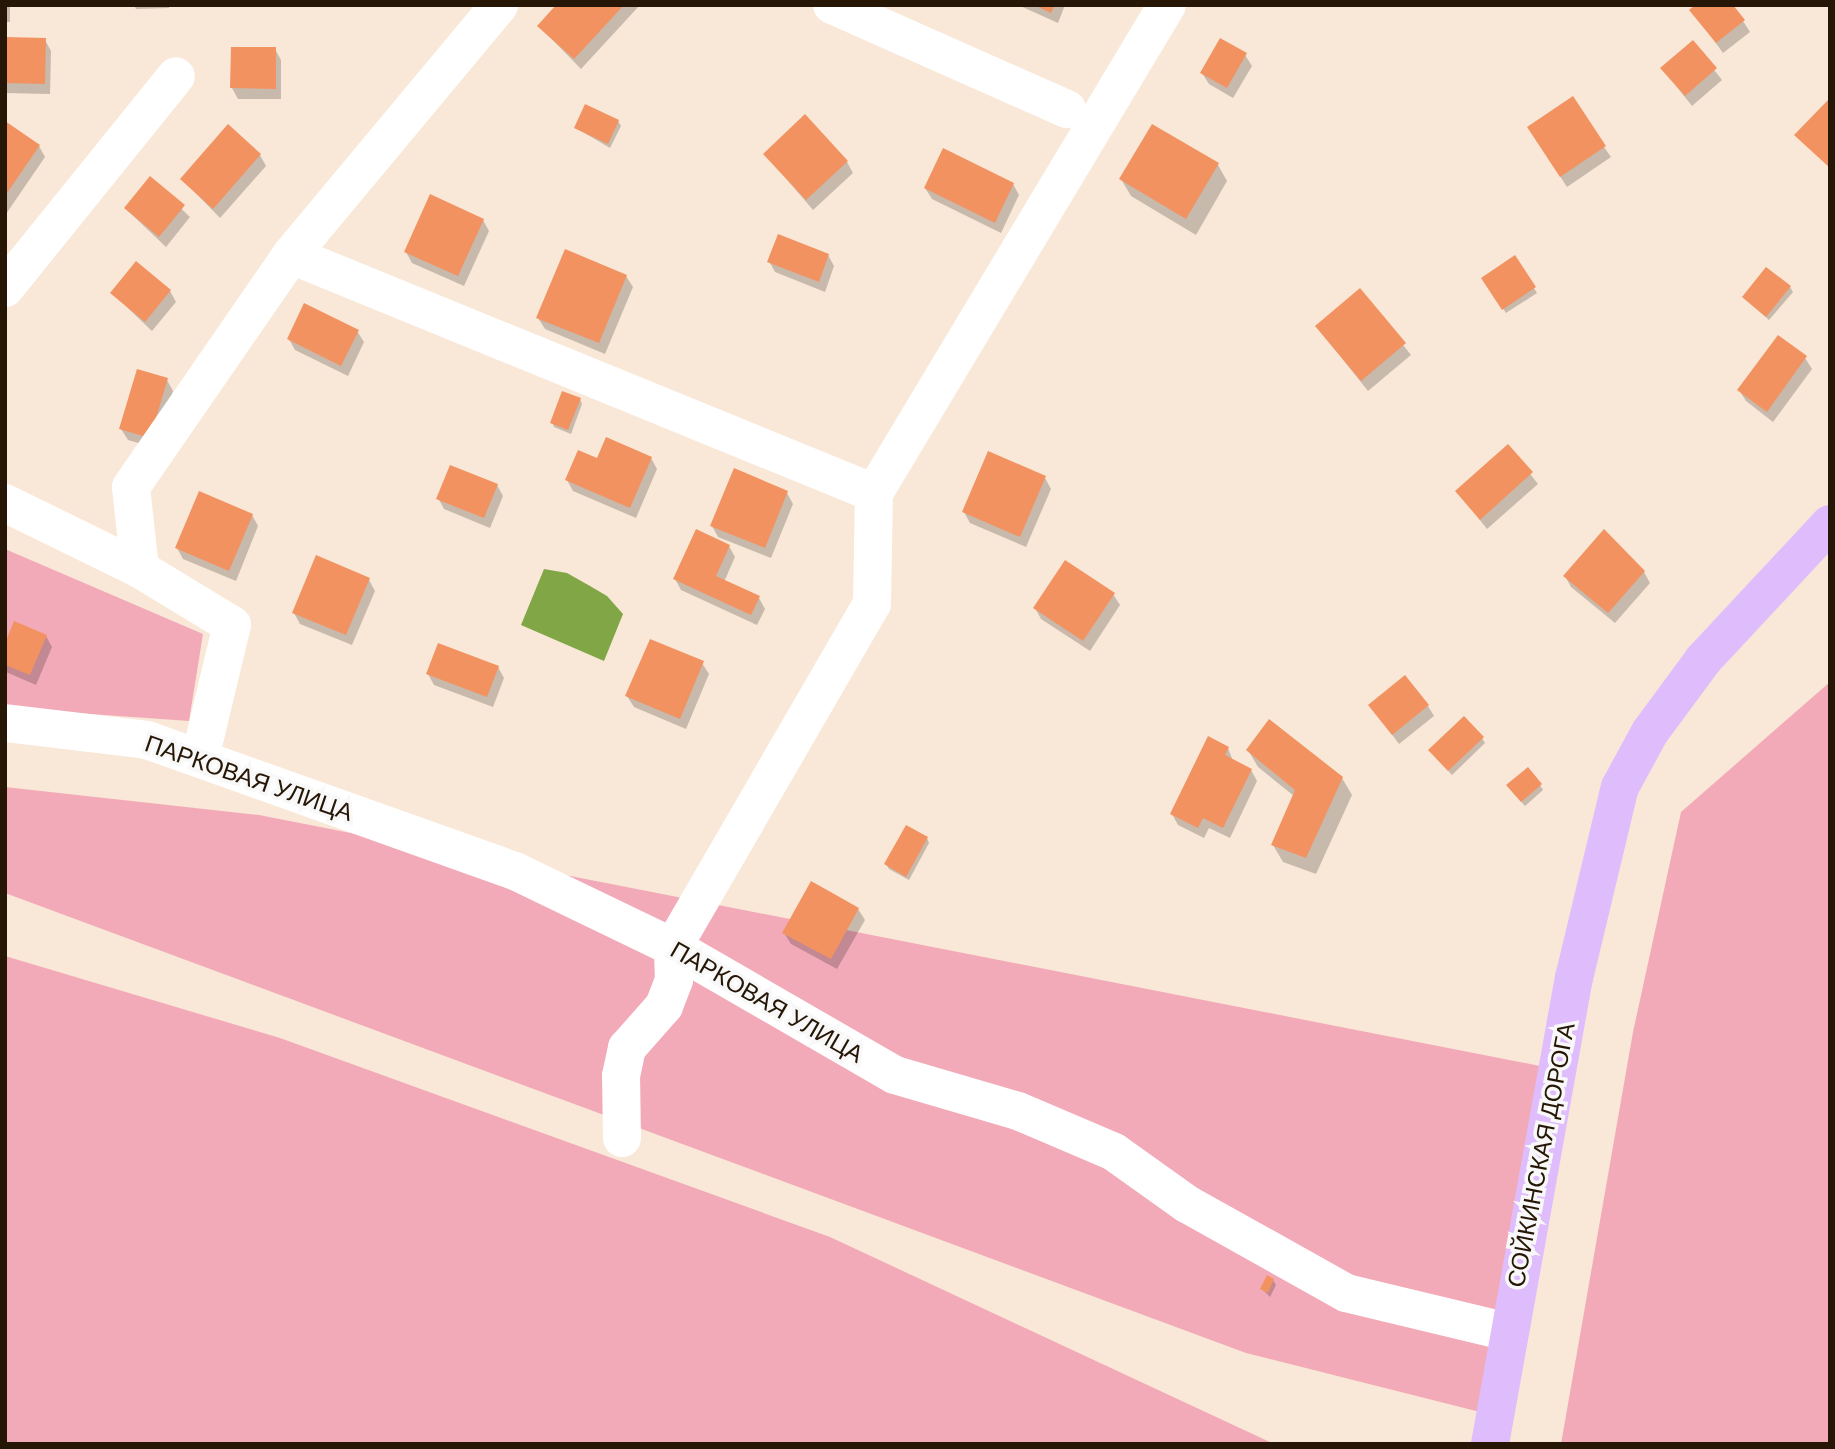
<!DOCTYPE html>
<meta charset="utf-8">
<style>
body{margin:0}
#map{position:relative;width:1835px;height:1449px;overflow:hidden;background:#f9e8d7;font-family:"DM Sans",sans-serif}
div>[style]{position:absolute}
.green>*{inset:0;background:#f3aab8}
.water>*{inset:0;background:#81a645}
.shadow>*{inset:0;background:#0003}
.building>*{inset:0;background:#f29261}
.minor>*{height:38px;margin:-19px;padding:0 19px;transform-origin:19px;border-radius:19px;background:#fff}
.major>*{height:38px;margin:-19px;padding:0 19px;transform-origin:19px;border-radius:19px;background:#dfbdfd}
span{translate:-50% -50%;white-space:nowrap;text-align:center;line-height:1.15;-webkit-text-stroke:7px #f8f8f8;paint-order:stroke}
.street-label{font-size:24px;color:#251606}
.frame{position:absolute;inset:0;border:7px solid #251606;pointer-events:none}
</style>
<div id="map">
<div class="green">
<i style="clip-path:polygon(5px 549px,203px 634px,189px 721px,5px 708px)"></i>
<i style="clip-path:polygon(1830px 682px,1830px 1444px,1561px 1444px,1633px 1032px,1681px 812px)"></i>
<i style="clip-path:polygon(5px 787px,259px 815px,1540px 1066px,1484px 1413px,1246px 1353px,5px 893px)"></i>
<i style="clip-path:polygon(5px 956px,280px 1038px,830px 1237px,1274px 1444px,5px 1444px)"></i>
</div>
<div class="water">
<i style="clip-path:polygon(544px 569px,567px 573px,590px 586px,607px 596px,623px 614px,604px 661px,521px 625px)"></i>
</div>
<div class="shadow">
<i style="clip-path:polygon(5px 5px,10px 5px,10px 22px,5px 22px)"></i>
<i style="clip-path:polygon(134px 5px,169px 5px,169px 8px,136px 9px)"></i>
<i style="clip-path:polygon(559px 5px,640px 5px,581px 69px,539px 26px)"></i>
<i style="clip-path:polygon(1018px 5px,1065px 5px,1058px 23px)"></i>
<i style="clip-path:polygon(1692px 10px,1743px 21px,1750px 32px,1723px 53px)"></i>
<i style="clip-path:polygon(5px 39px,45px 40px,51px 51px,50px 94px,5px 93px)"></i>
<i style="clip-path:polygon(1692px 42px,1722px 80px,1692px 106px,1662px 68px)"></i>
<i style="clip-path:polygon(275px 49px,281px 60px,281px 99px,238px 99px,232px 88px)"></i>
<i style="clip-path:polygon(1245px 55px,1252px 66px,1233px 98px,1209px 84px,1202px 73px)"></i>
<i style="clip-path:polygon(618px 121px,621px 126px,610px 148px,576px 128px)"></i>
<i style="clip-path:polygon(5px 123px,39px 146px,45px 157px,6px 214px)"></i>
<i style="clip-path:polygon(1536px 139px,1604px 147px,1611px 157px,1567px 187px)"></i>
<i style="clip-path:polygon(765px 154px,847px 162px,853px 173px,813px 210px)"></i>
<i style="clip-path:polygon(260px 155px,266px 166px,220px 218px,182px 179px)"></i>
<i style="clip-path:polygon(1218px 165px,1227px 181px,1196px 235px,1131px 196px,1121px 179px)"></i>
<i style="clip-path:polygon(150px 179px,190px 217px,166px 247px,126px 209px)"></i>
<i style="clip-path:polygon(1013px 184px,1019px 195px,1001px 233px,932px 199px,925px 188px)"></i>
<i style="clip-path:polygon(483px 220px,489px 231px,464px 286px,412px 263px,406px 252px)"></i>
<i style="clip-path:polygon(828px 255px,834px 266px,825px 292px,775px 272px,769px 261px)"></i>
<i style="clip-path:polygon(1515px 258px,1537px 293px,1506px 313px,1483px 278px)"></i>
<i style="clip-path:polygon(626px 276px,633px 287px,605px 354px,545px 329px,538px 318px)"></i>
<i style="clip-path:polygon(1790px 287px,1793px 292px,1769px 320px,1744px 298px)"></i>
<i style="clip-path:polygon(170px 291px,176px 302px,152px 331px,112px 293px)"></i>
<i style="clip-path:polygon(1360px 291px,1411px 355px,1368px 391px,1317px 327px)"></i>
<i style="clip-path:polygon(357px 331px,364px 342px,348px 376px,295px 350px,289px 339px)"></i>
<i style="clip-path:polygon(1805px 358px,1812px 369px,1773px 422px,1746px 401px,1739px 390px)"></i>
<i style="clip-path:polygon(167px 380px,173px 391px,156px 448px,128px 440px,121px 429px)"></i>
<i style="clip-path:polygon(580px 399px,582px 404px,571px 434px,554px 427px,552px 422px)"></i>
<i style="clip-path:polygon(1508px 446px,1538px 484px,1487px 529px,1457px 491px)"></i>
<i style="clip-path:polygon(651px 458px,657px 469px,636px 518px,573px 491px,567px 480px,598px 460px)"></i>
<i style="clip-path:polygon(1045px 478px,1051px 489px,1026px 547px,970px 523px,964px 512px)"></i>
<i style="clip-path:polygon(497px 485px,503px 496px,490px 528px,444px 509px,438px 498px)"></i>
<i style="clip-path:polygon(787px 493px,793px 504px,771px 558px,718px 537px,712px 526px)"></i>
<i style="clip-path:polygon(252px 515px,258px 526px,236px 581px,183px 559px,177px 548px)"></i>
<i style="clip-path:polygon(729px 546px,735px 557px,724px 582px,759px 598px,765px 609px,757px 625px,681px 590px,675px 579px)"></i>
<i style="clip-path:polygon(1644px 572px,1650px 583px,1615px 623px,1571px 587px,1565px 576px)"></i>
<i style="clip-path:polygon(369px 580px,375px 591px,352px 645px,300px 624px,294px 613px)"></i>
<i style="clip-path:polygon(1113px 594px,1120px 605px,1090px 651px,1041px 619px,1035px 608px)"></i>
<i style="clip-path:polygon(46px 636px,52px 647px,36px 685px,6px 672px,5px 647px)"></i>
<i style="clip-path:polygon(702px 663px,709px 674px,686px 729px,634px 707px,627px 696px)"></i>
<i style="clip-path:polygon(498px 667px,504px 678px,493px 707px,434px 685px,428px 674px)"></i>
<i style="clip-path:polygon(1370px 705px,1428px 706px,1434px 716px,1399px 744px)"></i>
<i style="clip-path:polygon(1482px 738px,1485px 743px,1452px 775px,1430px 751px)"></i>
<i style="clip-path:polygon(1228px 748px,1233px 761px,1251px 770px,1257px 781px,1230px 838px,1209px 828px,1204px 838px,1178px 825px,1172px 814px)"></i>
<i style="clip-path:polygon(1248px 750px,1342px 778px,1352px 795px,1316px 874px,1283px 862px,1273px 845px,1294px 796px,1258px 767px)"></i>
<i style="clip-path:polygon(1540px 785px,1543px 790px,1525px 806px,1511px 790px)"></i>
<i style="clip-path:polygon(927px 838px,929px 843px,909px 880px,889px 869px,886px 864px)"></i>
<i style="clip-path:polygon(858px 909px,865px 920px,837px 969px,791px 944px,784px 933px)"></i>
<i style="clip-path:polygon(1273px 1280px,1276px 1285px,1270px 1297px,1262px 1289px)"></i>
</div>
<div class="building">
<i style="clip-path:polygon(556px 5px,624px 5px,574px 59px,537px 26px)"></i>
<i style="clip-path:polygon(1034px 5px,1055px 5px,1051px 13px)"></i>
<i style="clip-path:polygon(1695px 5px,1733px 5px,1745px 20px,1716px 43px,1689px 10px)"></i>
<i style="clip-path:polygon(5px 37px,46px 38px,45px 84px,5px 83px)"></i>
<i style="clip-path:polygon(1220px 38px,1247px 53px,1227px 88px,1200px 73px)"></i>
<i style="clip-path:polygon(1693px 40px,1717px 68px,1685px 96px,1660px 68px)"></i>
<i style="clip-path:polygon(231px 47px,276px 47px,276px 89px,230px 88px)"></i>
<i style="clip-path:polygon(1573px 96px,1606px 146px,1560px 177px,1527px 127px)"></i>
<i style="clip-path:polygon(1830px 98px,1830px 168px,1794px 135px)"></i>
<i style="clip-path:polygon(585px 104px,619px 120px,608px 144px,574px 128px)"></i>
<i style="clip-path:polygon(805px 114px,848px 161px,806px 200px,763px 154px)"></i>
<i style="clip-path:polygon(5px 121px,40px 145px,5px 196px)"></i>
<i style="clip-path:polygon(228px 124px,261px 154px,213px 209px,180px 179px)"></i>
<i style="clip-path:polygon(1152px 124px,1219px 163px,1186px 219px,1119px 179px)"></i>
<i style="clip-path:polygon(943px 148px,1014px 183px,995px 223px,924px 188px)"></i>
<i style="clip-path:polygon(150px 176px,185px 205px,159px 237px,124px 208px)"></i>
<i style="clip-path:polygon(430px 194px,484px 219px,458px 276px,404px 252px)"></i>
<i style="clip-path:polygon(778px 234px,829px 254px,819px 282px,767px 262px)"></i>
<i style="clip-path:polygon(565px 249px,627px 275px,599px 343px,536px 318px)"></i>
<i style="clip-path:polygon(1515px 255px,1536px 287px,1502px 310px,1481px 278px)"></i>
<i style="clip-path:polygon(136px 261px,171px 290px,145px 322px,110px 293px)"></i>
<i style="clip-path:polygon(1766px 267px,1791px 286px,1766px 317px,1742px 297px)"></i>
<i style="clip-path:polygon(1360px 288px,1406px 343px,1361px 381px,1315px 326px)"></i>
<i style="clip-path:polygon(304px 303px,359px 330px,341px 366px,287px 339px)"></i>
<i style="clip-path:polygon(1778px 335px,1807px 356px,1767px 412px,1737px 390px)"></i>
<i style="clip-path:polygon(137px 369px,168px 378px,150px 438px,119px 429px)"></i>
<i style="clip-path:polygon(562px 391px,581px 398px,568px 430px,550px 423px)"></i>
<i style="clip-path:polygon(606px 437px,652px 457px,630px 508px,565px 480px,578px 450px,597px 458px)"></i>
<i style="clip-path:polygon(1508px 444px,1533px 472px,1480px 520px,1455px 491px)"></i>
<i style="clip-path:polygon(988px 451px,1046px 476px,1020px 537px,962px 512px)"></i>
<i style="clip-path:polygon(450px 465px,498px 484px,484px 518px,436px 499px)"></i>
<i style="clip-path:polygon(734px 468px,788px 491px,765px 548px,710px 526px)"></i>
<i style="clip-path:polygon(199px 491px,253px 514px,229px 571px,175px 548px)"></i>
<i style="clip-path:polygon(696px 529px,730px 545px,716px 576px,760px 596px,751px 615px,673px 579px)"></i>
<i style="clip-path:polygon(1604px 529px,1645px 571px,1608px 613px,1563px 576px)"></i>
<i style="clip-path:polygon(316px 555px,370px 578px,346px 635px,292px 613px)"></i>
<i style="clip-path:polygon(1065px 560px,1115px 593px,1083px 641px,1033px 608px)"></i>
<i style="clip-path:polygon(14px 621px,47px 635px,30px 675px,5px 665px,5px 643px)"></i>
<i style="clip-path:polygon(650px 639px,704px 661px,680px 719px,625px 696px)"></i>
<i style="clip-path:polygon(438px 643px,499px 666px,487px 697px,426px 674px)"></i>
<i style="clip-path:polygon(1405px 675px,1429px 705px,1392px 735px,1368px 705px)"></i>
<i style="clip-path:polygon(1464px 716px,1484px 737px,1448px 771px,1428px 750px)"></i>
<i style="clip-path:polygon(1269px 719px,1343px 777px,1306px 858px,1271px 845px,1295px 790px,1246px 750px)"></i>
<i style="clip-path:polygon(1208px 736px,1229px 747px,1225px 755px,1252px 769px,1223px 828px,1203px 818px,1198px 828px,1170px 814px)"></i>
<i style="clip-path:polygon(1528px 767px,1542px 784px,1521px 802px,1506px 785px)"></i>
<i style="clip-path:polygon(906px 825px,928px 837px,906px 877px,884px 864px)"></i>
<i style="clip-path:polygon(811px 881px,859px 908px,831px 959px,782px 933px)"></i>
<i style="clip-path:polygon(1267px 1275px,1274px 1279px,1268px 1293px,1260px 1289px)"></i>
</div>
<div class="minor">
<i style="left:832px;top:5px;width:257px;rotate:23.9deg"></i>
<i style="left:291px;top:255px;width:630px;rotate:22.21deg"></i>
<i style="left:5px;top:288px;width:272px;rotate:-51.1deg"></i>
<i style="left:5px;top:503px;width:150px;rotate:26.1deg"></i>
<i style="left:5px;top:723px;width:143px;rotate:6.8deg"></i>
<i style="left:147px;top:740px;width:393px;rotate:19.6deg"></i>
<i style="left:517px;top:872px;width:173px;rotate:25.7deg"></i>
<i style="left:673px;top:947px;width:256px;rotate:30deg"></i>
<i style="left:895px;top:1075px;width:128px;rotate:16.3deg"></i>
<i style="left:1018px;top:1111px;width:104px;rotate:23.1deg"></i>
<i style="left:1114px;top:1152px;width:90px;rotate:35.5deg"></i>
<i style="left:1187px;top:1204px;width:182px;rotate:29.2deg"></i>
<i style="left:1346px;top:1293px;width:167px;rotate:13.5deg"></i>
<i style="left:200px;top:758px;width:137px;rotate:-76.5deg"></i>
<i style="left:232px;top:625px;width:108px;rotate:-148.7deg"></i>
<i style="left:140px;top:569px;width:82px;rotate:-96.3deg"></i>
<i style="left:131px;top:487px;width:282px;rotate:-55.4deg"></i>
<i style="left:291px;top:255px;width:325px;rotate:-50.2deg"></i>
<i style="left:622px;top:1138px;width:62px;rotate:-90.9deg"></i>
<i style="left:621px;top:1076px;width:29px;rotate:-78deg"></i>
<i style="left:627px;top:1048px;width:56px;rotate:-48.6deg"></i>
<i style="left:664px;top:1006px;width:28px;rotate:-69deg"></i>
<i style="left:674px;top:980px;width:33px;rotate:-92deg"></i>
<i style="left:673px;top:947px;width:397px;rotate:-59.9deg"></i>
<i style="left:872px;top:604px;width:111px;rotate:-89deg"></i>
<i style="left:874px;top:493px;width:569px;rotate:-59.02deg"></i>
</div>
<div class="major">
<i style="left:1490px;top:1444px;width:474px;rotate:-79.8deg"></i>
<i style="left:1574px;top:978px;width:196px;rotate:-76.5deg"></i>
<i style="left:1620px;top:787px;width:63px;rotate:-61.4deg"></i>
<i style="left:1650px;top:732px;width:89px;rotate:-53.6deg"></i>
<i style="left:1703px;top:660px;width:186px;rotate:-47deg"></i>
</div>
<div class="street-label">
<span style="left:249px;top:778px;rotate:19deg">ПАРКОВАЯ УЛИЦА</span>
<span style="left:767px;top:1002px;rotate:30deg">ПАРКОВАЯ УЛИЦА</span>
<span style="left:1541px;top:1155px;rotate:-79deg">СОЙКИНСКАЯ ДОРОГА</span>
</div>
<div class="frame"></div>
</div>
